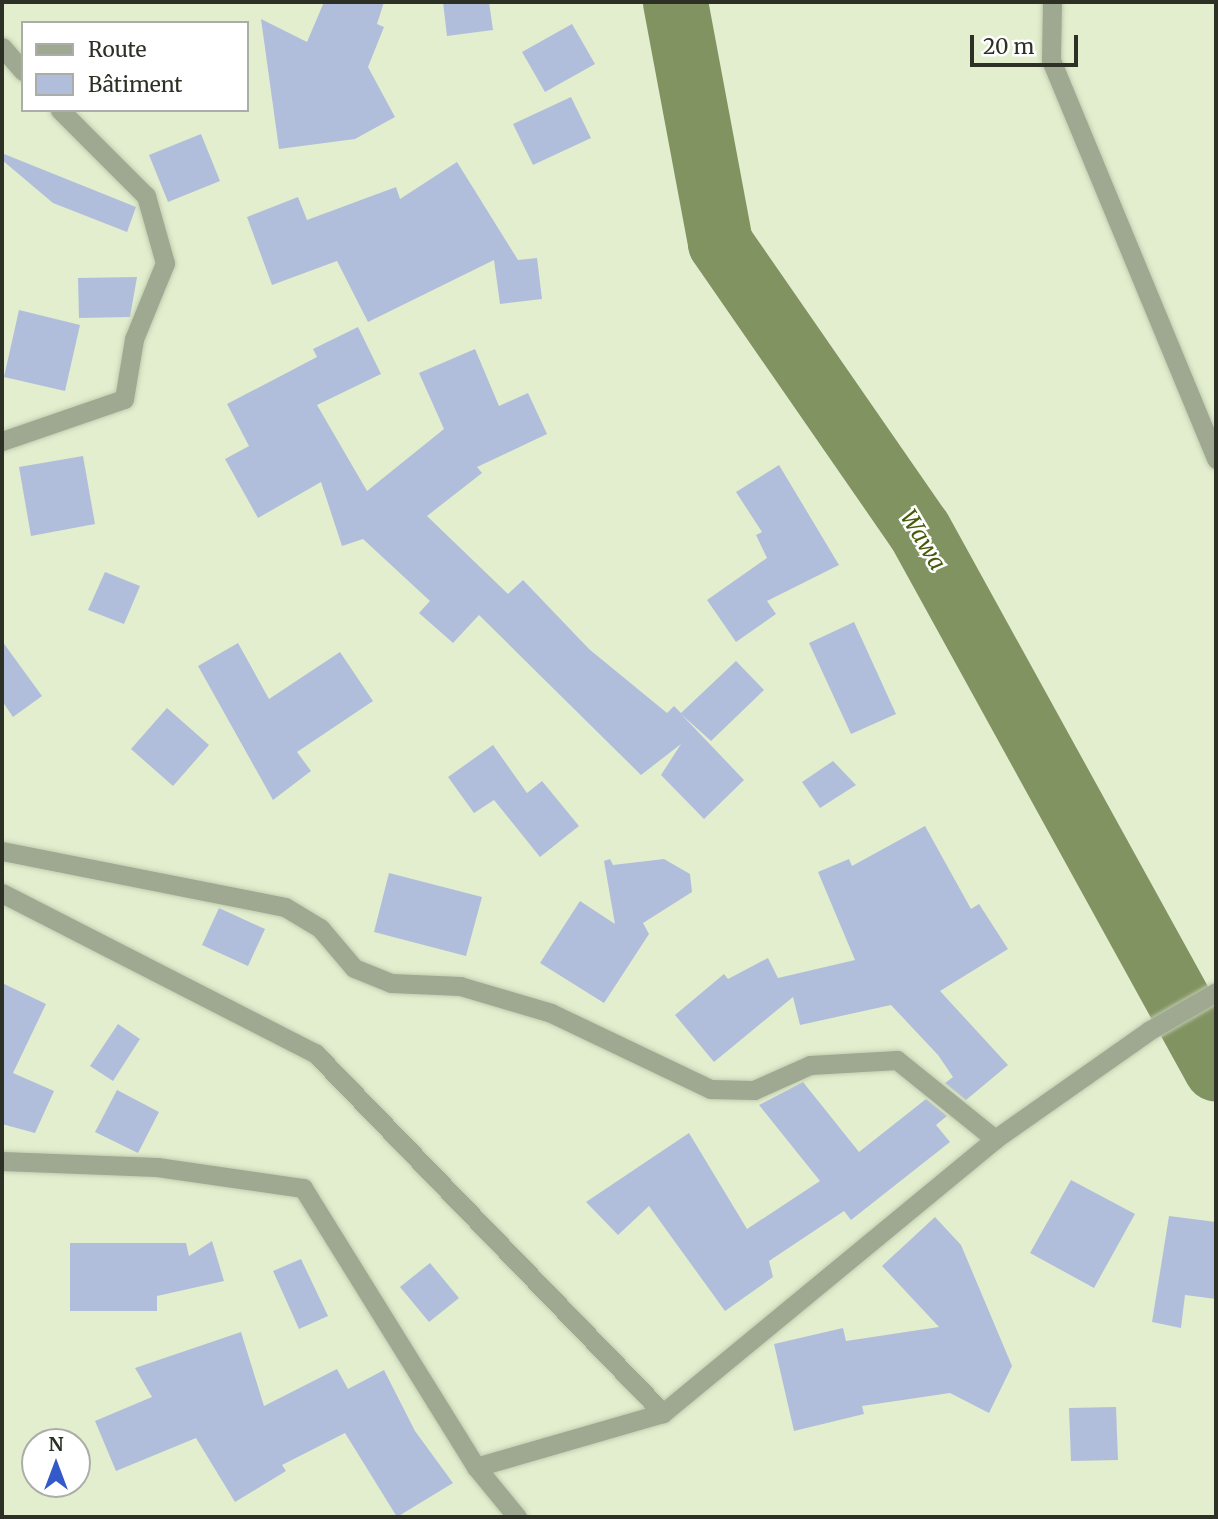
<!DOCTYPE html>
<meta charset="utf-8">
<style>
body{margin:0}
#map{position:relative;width:1218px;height:1519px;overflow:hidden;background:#e2eece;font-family:Merriweather,serif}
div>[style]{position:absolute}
.river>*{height:65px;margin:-32.5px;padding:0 32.5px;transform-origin:32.5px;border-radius:32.5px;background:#819360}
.building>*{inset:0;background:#b1bedb}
.roads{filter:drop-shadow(0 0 2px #c1ccb0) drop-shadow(0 0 2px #c1ccb0)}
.minor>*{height:19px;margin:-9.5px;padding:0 9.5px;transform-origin:9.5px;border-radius:9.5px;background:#9fa891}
span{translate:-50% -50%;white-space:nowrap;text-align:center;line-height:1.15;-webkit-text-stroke:5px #fff;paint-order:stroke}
.water-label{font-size:23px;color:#475c0a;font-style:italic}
.frame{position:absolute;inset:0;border:4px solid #2d3125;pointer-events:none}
.legend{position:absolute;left:21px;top:21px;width:228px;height:91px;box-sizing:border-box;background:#fff;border:2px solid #abada8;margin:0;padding:9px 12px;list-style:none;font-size:21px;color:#2d3125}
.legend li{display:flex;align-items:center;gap:14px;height:35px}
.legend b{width:35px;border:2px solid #abada8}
.north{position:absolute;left:21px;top:1428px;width:70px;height:70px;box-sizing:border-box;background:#fff;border:2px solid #abada8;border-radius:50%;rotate:0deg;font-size:19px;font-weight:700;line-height:28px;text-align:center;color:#2d3125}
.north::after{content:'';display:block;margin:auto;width:24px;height:32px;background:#3459c9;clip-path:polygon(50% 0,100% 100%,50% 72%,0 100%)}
.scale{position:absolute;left:970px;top:35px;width:108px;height:32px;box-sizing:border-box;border:4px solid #2d3125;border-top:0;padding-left:9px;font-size:21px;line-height:24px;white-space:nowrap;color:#2d3125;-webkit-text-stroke:5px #fff;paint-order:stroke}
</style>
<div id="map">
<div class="river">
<i style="left:675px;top:2px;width:245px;rotate:79.4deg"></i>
<i style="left:720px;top:243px;width:349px;rotate:55.3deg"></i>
<i style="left:919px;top:530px;width:615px;rotate:61.14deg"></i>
</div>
<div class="building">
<i style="clip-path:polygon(324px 2px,384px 2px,377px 24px,384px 27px,368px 67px,395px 117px,355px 139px,279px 149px,261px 19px,307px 42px)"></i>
<i style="clip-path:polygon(443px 2px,489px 2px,493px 30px,447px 36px)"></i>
<i style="clip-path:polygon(572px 24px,595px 64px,545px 92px,522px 52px)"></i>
<i style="clip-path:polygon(571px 97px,591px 138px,533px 165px,513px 124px)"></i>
<i style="clip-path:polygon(201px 134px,220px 181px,168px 202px,149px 155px)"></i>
<i style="clip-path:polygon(4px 154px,136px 207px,127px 232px,53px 203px,2px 160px)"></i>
<i style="clip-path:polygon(457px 162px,518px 260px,537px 258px,542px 299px,500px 304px,494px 260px,368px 322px,337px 261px,272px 285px,247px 217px,298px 197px,307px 220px,396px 187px,400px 199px)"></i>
<i style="clip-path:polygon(137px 277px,130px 317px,79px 318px,78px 278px)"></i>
<i style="clip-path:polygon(19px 310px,80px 325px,65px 391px,4px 377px)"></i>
<i style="clip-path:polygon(358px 327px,381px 374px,317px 405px,367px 491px,444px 429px,419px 373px,475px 349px,499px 406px,528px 393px,547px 434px,477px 467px,482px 473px,427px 516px,508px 594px,523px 580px,589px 649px,667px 713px,674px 706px,681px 713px,736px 661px,764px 690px,711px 741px,681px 714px,744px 780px,704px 819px,661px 775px,681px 744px,641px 775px,479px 615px,453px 643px,419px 613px,430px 601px,363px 539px,342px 546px,321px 482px,258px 518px,225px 459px,249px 446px,227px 404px,317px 357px,313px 349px)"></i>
<i style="clip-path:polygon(83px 456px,95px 524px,31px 536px,19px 467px)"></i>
<i style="clip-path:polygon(779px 465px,839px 565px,767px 601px,776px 614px,736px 642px,707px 600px,767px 558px,756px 535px,762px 532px,736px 492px)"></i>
<i style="clip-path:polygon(105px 572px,140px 586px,124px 624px,88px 610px)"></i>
<i style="clip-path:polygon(854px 622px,896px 714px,851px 734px,809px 643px)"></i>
<i style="clip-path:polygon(2px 641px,42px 696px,13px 717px,2px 701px)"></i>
<i style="clip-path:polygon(238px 643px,269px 699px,340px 652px,373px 701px,297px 752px,311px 771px,273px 800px,198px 666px)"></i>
<i style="clip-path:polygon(167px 708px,209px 745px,173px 786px,131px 749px)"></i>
<i style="clip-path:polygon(493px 745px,527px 793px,542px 781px,579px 826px,540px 857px,494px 800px,474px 813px,448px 777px)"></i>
<i style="clip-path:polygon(833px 761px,856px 785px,820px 808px,802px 782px)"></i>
<i style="clip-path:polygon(925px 826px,971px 909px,979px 904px,1008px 949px,940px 991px,1008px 1065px,966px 1100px,945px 1083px,953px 1077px,938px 1055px,891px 1005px,800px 1025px,793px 997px,714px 1062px,675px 1015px,724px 974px,728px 979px,768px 958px,778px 978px,855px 960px,818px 872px,849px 859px,852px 866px)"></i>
<i style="clip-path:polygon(610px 859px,613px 865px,664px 859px,690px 874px,692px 892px,643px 923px,649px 934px,604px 1003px,540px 963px,580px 901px,615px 924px,604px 861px)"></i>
<i style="clip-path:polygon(389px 873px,482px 897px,466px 956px,374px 932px)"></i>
<i style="clip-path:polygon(219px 908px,265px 929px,248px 966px,202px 945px)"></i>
<i style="clip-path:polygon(2px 983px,46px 1004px,13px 1073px,54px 1091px,35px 1133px,2px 1124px)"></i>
<i style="clip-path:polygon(118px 1024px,140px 1039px,113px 1081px,90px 1066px)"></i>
<i style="clip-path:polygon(803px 1082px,859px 1152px,926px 1099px,947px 1116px,936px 1125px,950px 1142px,851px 1220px,844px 1211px,769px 1261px,773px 1277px,725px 1311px,649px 1206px,618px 1235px,586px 1202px,689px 1133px,747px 1229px,820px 1181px,759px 1105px)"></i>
<i style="clip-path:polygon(117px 1090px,159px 1112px,138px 1153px,95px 1132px)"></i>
<i style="clip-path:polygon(1071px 1180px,1135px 1214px,1094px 1288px,1030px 1253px)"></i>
<i style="clip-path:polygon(1169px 1216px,1216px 1222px,1216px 1299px,1185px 1295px,1181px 1328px,1152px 1322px)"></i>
<i style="clip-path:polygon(935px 1217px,961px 1245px,1012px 1366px,989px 1413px,950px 1393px,862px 1406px,864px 1414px,794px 1431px,774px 1344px,843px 1328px,846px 1341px,939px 1327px,882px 1266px)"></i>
<i style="clip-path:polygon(212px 1241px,224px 1281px,157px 1296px,157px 1311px,70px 1311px,70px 1243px,186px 1243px,189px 1256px)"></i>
<i style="clip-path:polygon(301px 1259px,328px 1316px,299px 1329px,273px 1271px)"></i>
<i style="clip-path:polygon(430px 1263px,459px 1298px,429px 1322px,400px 1287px)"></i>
<i style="clip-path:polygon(241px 1332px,264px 1406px,337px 1369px,348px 1389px,384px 1370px,415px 1431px,453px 1483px,397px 1517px,345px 1433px,282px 1465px,286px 1471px,235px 1502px,196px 1438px,116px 1471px,95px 1421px,152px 1397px,135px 1368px)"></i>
<i style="clip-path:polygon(1116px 1407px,1118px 1460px,1071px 1461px,1069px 1408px)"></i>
</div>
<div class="roads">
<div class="minor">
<i style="left:1052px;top:2px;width:58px;rotate:91deg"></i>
<i style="left:1051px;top:60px;width:432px;rotate:67.5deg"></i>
<i style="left:2px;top:47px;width:32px;rotate:49deg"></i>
<i style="left:2px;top:441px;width:129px;rotate:-19deg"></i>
<i style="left:124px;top:399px;width:61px;rotate:-80.5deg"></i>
<i style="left:134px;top:339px;width:82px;rotate:-67.8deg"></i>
<i style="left:165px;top:263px;width:70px;rotate:-105.8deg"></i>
<i style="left:146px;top:196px;width:122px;rotate:-135deg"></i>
<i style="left:2px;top:851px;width:288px;rotate:11.2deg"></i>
<i style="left:285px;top:907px;width:41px;rotate:31deg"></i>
<i style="left:320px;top:928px;width:52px;rotate:49.6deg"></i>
<i style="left:354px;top:968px;width:40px;rotate:22deg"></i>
<i style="left:391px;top:983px;width:69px;rotate:2.5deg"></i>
<i style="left:460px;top:986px;width:95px;rotate:16.5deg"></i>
<i style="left:551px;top:1013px;width:176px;rotate:25.5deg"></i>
<i style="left:710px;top:1089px;width:44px;rotate:1.3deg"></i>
<i style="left:754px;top:1090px;width:61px;rotate:-24.1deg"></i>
<i style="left:810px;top:1065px;width:87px;rotate:-3.3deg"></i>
<i style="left:897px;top:1060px;width:126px;rotate:38.9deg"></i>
<i style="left:2px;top:893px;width:352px;rotate:27.1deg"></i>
<i style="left:315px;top:1053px;width:501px;rotate:45.97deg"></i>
<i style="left:2px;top:1161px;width:155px;rotate:2.2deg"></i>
<i style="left:157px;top:1167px;width:148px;rotate:8.2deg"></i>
<i style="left:303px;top:1188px;width:328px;rotate:58.2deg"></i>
<i style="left:476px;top:1467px;width:65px;rotate:50.6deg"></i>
<i style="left:476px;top:1467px;width:195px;rotate:-16.1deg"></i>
<i style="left:663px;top:1413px;width:430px;rotate:-39.5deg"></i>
<i style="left:995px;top:1139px;width:189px;rotate:-35.1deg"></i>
<i style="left:1150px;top:1030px;width:76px;rotate:-29.9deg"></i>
</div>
</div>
<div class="water-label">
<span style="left:923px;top:540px;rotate:59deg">Wawa</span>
</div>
<div class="frame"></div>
<ul class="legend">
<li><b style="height:9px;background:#9fa891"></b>Route</li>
<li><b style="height:19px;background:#b1bedb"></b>Bâtiment</li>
</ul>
<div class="north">N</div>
<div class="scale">20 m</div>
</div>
